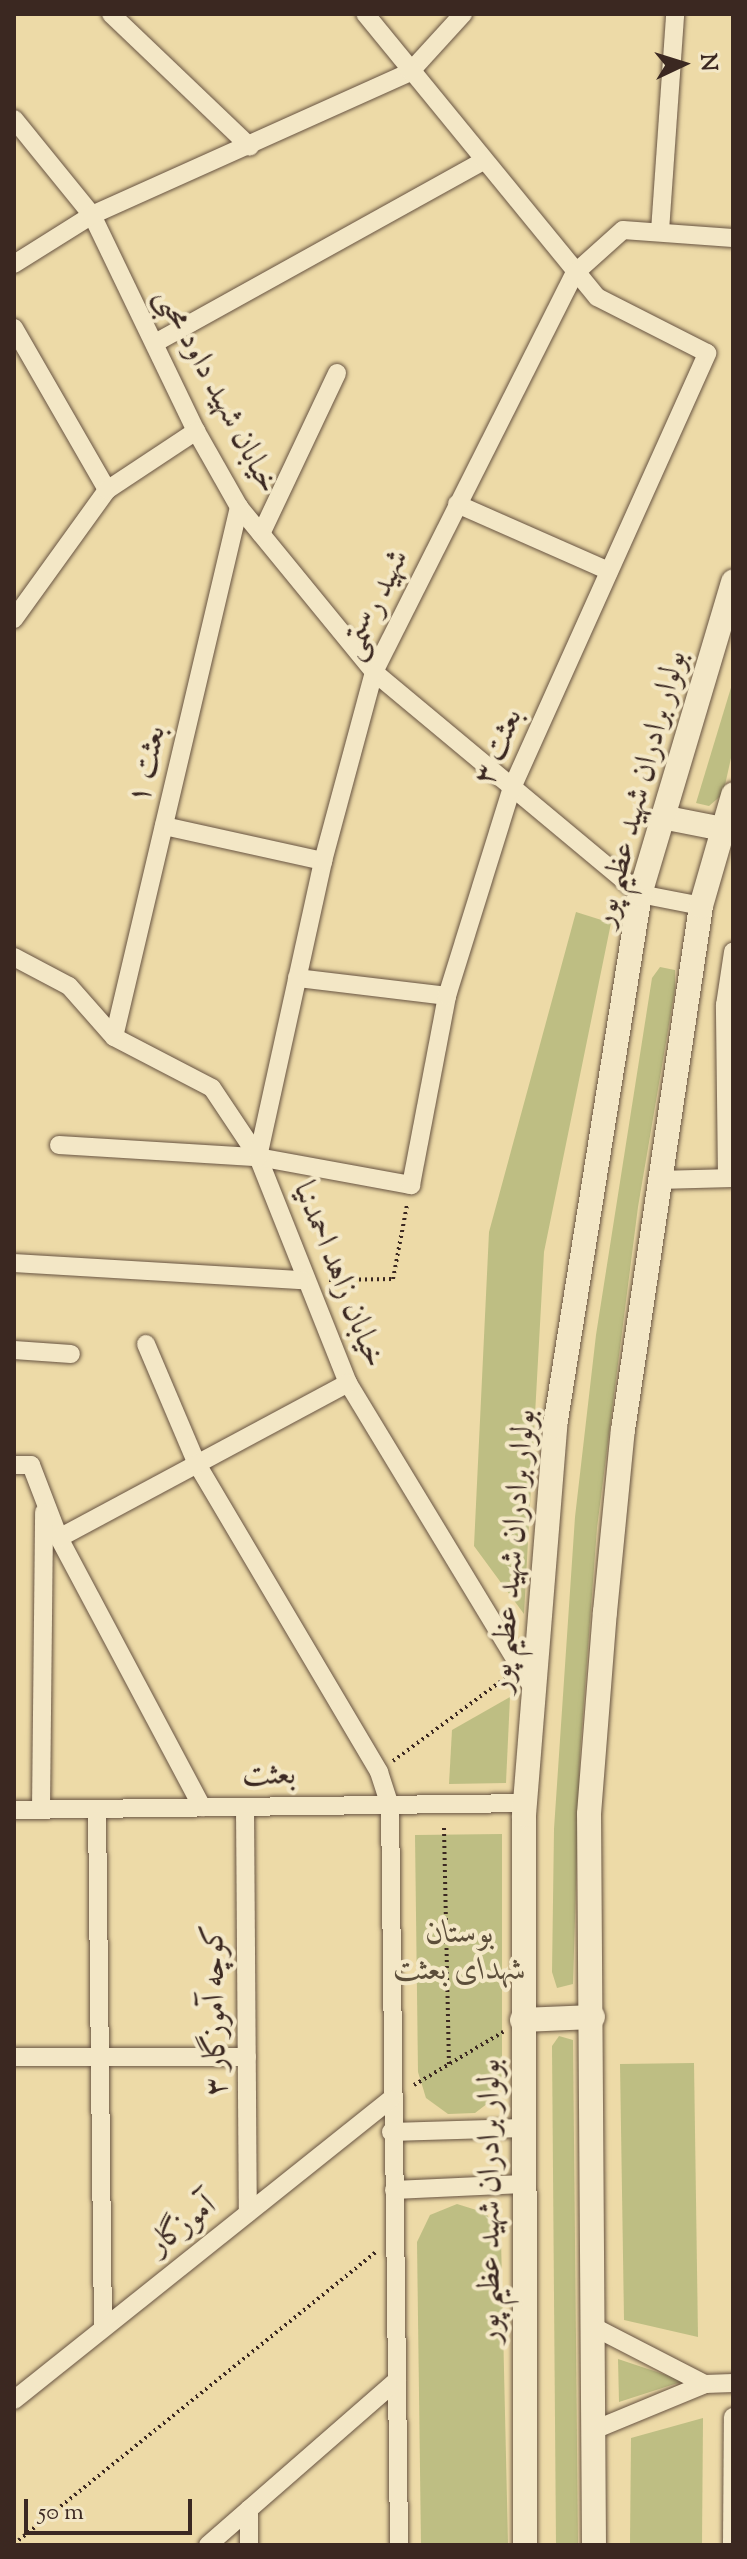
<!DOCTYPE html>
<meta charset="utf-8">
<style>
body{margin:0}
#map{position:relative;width:747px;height:2559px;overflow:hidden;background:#eddaa7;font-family:"Sorts Mill Goudy",Amiri,serif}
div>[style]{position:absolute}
.green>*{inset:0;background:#bebe83}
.path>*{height:4px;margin-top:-2px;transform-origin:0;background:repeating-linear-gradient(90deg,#3b2821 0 2px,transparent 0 6px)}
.roads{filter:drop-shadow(0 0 2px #685442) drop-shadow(0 0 2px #685442)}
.minor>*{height:18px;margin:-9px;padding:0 9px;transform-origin:9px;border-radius:9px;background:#f3e7c6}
.secondary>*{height:24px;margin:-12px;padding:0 12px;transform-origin:12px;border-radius:12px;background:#f3e7c6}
span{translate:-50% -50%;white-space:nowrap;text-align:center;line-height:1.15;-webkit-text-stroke:8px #f3e7c6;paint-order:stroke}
.street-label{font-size:32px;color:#3b2821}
.park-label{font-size:32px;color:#5c4e3a;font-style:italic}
.frame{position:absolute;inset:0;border:16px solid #3b2821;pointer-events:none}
.north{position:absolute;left:643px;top:24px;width:80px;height:80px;-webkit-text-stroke:6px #f3e7c6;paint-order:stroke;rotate:86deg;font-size:22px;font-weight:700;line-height:32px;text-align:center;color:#3b2821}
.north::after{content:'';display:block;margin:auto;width:28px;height:36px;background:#3b2821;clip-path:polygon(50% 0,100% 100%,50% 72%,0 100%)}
.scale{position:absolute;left:24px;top:2499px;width:168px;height:36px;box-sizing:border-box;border:4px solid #3b2821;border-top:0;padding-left:10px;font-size:24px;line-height:28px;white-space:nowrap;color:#3b2821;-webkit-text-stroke:6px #f3e7c6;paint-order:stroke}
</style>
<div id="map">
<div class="green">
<i style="clip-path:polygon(733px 681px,733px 749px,723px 794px,709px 806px,696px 803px)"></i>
<i style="clip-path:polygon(576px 912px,611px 923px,544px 1252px,524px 1614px,474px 1546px,489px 1232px)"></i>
<i style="clip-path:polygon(660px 967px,675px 970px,675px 989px,638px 1207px,597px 1528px,580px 1754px,573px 1984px,557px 1988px,552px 1972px,554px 1829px,575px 1517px,596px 1335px,652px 978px)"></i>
<i style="clip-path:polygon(510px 1697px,506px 1783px,449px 1784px,452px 1730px)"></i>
<i style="clip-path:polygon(502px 1834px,502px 2085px,496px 2097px,475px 2113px,448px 2114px,426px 2098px,418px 2072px,415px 1835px)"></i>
<i style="clip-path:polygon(559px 2036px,573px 2040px,578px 2545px,556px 2545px,552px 2046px)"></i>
<i style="clip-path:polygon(694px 2063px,698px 2337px,624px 2320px,620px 2064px)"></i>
<i style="clip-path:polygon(457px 2204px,486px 2213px,501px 2238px,508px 2545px,421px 2545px,417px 2242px,430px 2215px)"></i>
<i style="clip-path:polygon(618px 2359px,684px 2381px,619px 2402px)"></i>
<i style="clip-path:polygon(703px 2418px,702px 2545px,630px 2545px,631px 2438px)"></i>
</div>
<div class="path">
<i style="left:329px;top:1280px;width:64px;rotate:-0.9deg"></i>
<i style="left:393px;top:1279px;width:75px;rotate:-79.3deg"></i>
<i style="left:393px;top:1761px;width:139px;rotate:-36.5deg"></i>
<i style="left:444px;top:1828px;width:236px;rotate:88.8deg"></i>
<i style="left:414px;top:2085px;width:104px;rotate:-30.8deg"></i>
<i style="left:14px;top:2544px;width:466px;rotate:-38.9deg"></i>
</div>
<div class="roads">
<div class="minor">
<i style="left:111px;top:14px;width:192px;rotate:43.7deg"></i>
<i style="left:14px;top:119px;width:124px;rotate:50.9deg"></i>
<i style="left:92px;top:215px;width:240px;rotate:64.3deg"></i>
<i style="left:196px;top:431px;width:87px;rotate:60.5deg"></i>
<i style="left:239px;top:507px;width:213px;rotate:50.7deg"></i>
<i style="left:374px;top:672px;width:346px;rotate:39.8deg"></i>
<i style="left:640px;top:894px;width:62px;rotate:11.1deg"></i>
<i style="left:660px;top:231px;width:218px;rotate:-86deg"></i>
<i style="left:14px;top:264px;width:92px;rotate:-32.1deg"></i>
<i style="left:92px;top:215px;width:349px;rotate:-24.2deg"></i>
<i style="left:410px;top:72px;width:79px;rotate:-47.6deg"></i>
<i style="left:14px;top:328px;width:187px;rotate:60.1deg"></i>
<i style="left:155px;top:343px;width:373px;rotate:-29deg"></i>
<i style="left:457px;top:504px;width:166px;rotate:23.8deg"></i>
<i style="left:261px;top:534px;width:178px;rotate:-64.7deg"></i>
<i style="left:14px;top:619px;width:159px;rotate:-54.2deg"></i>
<i style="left:107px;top:490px;width:107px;rotate:-33.5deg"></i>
<i style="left:164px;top:826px;width:163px;rotate:12.4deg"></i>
<i style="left:14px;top:957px;width:62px;rotate:27.8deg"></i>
<i style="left:69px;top:986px;width:68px;rotate:48.6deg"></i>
<i style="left:114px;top:1037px;width:110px;rotate:27.5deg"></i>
<i style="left:212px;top:1088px;width:83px;rotate:56.3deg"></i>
<i style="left:258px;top:1157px;width:243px;rotate:68.3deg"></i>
<i style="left:348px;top:1383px;width:359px;rotate:58.8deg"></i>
<i style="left:297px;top:978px;width:151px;rotate:6.8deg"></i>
<i style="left:114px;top:1037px;width:545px;rotate:-76.73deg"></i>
<i style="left:59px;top:1145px;width:199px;rotate:3.5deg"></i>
<i style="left:258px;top:1157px;width:156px;rotate:10.4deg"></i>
<i style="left:411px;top:1185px;width:192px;rotate:-79.2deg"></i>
<i style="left:447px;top:996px;width:216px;rotate:-72.7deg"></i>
<i style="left:511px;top:790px;width:479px;rotate:-65.8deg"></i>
<i style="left:707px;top:353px;width:123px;rotate:-153deg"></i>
<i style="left:597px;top:297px;width:366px;rotate:-129.3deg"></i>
<i style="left:258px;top:1157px;width:303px;rotate:-77.6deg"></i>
<i style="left:323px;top:861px;width:196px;rotate:-74.9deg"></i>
<i style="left:374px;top:672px;width:447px;rotate:-63.3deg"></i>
<i style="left:575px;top:273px;width:64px;rotate:-41.9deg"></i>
<i style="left:623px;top:230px;width:110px;rotate:4.2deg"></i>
<i style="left:727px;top:1178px;width:173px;rotate:-90.7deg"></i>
<i style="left:725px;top:1005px;width:54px;rotate:-81.4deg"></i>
<i style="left:658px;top:1180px;width:75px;rotate:-1.5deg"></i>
<i style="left:14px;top:1263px;width:289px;rotate:3.4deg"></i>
<i style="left:146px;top:1344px;width:130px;rotate:67deg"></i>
<i style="left:197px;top:1464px;width:358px;rotate:59.4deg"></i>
<i style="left:379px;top:1772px;width:35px;rotate:72deg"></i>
<i style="left:390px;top:1805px;width:740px;rotate:89.3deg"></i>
<i style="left:14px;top:1350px;width:57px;rotate:4deg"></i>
<i style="left:14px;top:1465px;width:17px"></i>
<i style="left:31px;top:1465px;width:78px;rotate:69deg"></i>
<i style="left:59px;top:1538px;width:305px;rotate:62deg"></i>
<i style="left:59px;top:1538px;width:328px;rotate:-28.2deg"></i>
<i style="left:245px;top:1807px;width:406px;rotate:89.6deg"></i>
<i style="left:41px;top:1809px;width:297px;rotate:-89.4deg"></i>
<i style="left:97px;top:1809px;width:519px;rotate:89.34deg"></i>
<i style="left:14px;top:1810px;width:511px;rotate:-0.78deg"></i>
<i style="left:14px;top:2057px;width:233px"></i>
<i style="left:391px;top:2132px;width:132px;rotate:-1.7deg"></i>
<i style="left:394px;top:2190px;width:129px;rotate:-2.7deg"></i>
<i style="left:594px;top:2327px;width:125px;rotate:27.2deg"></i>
<i style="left:705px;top:2384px;width:28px;rotate:-2deg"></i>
<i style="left:14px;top:2400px;width:481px;rotate:-38.6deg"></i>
<i style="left:594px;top:2430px;width:120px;rotate:-22.5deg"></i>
<i style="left:208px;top:2545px;width:251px;rotate:-41.1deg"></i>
<i style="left:249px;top:2545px;width:36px;rotate:-90deg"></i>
<i style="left:732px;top:2545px;width:128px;rotate:-89.6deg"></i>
</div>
<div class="secondary">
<i style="left:662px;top:817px;width:62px;rotate:11.1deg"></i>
<i style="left:522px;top:2020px;width:71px;rotate:-2.4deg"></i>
<i style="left:525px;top:2545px;width:730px;rotate:-90.08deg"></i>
<i style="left:524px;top:1815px;width:390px;rotate:-85.4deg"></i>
<i style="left:555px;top:1426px;width:539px;rotate:-80.92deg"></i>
<i style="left:640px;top:894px;width:326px;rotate:-73.4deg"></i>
<i style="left:594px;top:2545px;width:731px;rotate:-90.39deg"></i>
<i style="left:589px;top:1814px;width:203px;rotate:-85.5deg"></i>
<i style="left:605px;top:1612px;width:183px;rotate:-84.4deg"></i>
<i style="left:623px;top:1430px;width:530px;rotate:-81.53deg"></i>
<i style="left:701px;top:906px;width:116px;rotate:-73.9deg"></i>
</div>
</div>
<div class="street-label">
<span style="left:216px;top:391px;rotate:62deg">خیابان شهید داود محبی</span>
<span style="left:376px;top:605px;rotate:-65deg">شهید رستمی</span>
<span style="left:499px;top:747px;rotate:-67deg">بعثت ۳</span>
<span style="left:148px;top:765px;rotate:-77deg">بعثت ۱</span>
<span style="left:641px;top:789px;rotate:-75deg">بولوار برادران شهید عظیم‌ پور</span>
<span style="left:338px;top:1275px;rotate:68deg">خیابان زاهد احمدنیا</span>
<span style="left:514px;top:1551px;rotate:-85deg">بولوار برادران شهید عظیم‌ پور</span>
<span style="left:269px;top:1776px;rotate:-1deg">بعثت</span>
<span style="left:216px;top:2010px;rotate:-91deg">کوچه آموزگار ۳</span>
<span style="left:491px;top:2201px;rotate:-90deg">بولوار برادران شهید عظیم‌ پور</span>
<span style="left:183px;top:2226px;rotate:-38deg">آموزگار</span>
</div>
<div class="park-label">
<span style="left:460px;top:1953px">بوستان<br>شهدای بعثت</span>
</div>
<div class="frame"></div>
<div class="north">N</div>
<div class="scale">50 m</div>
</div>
